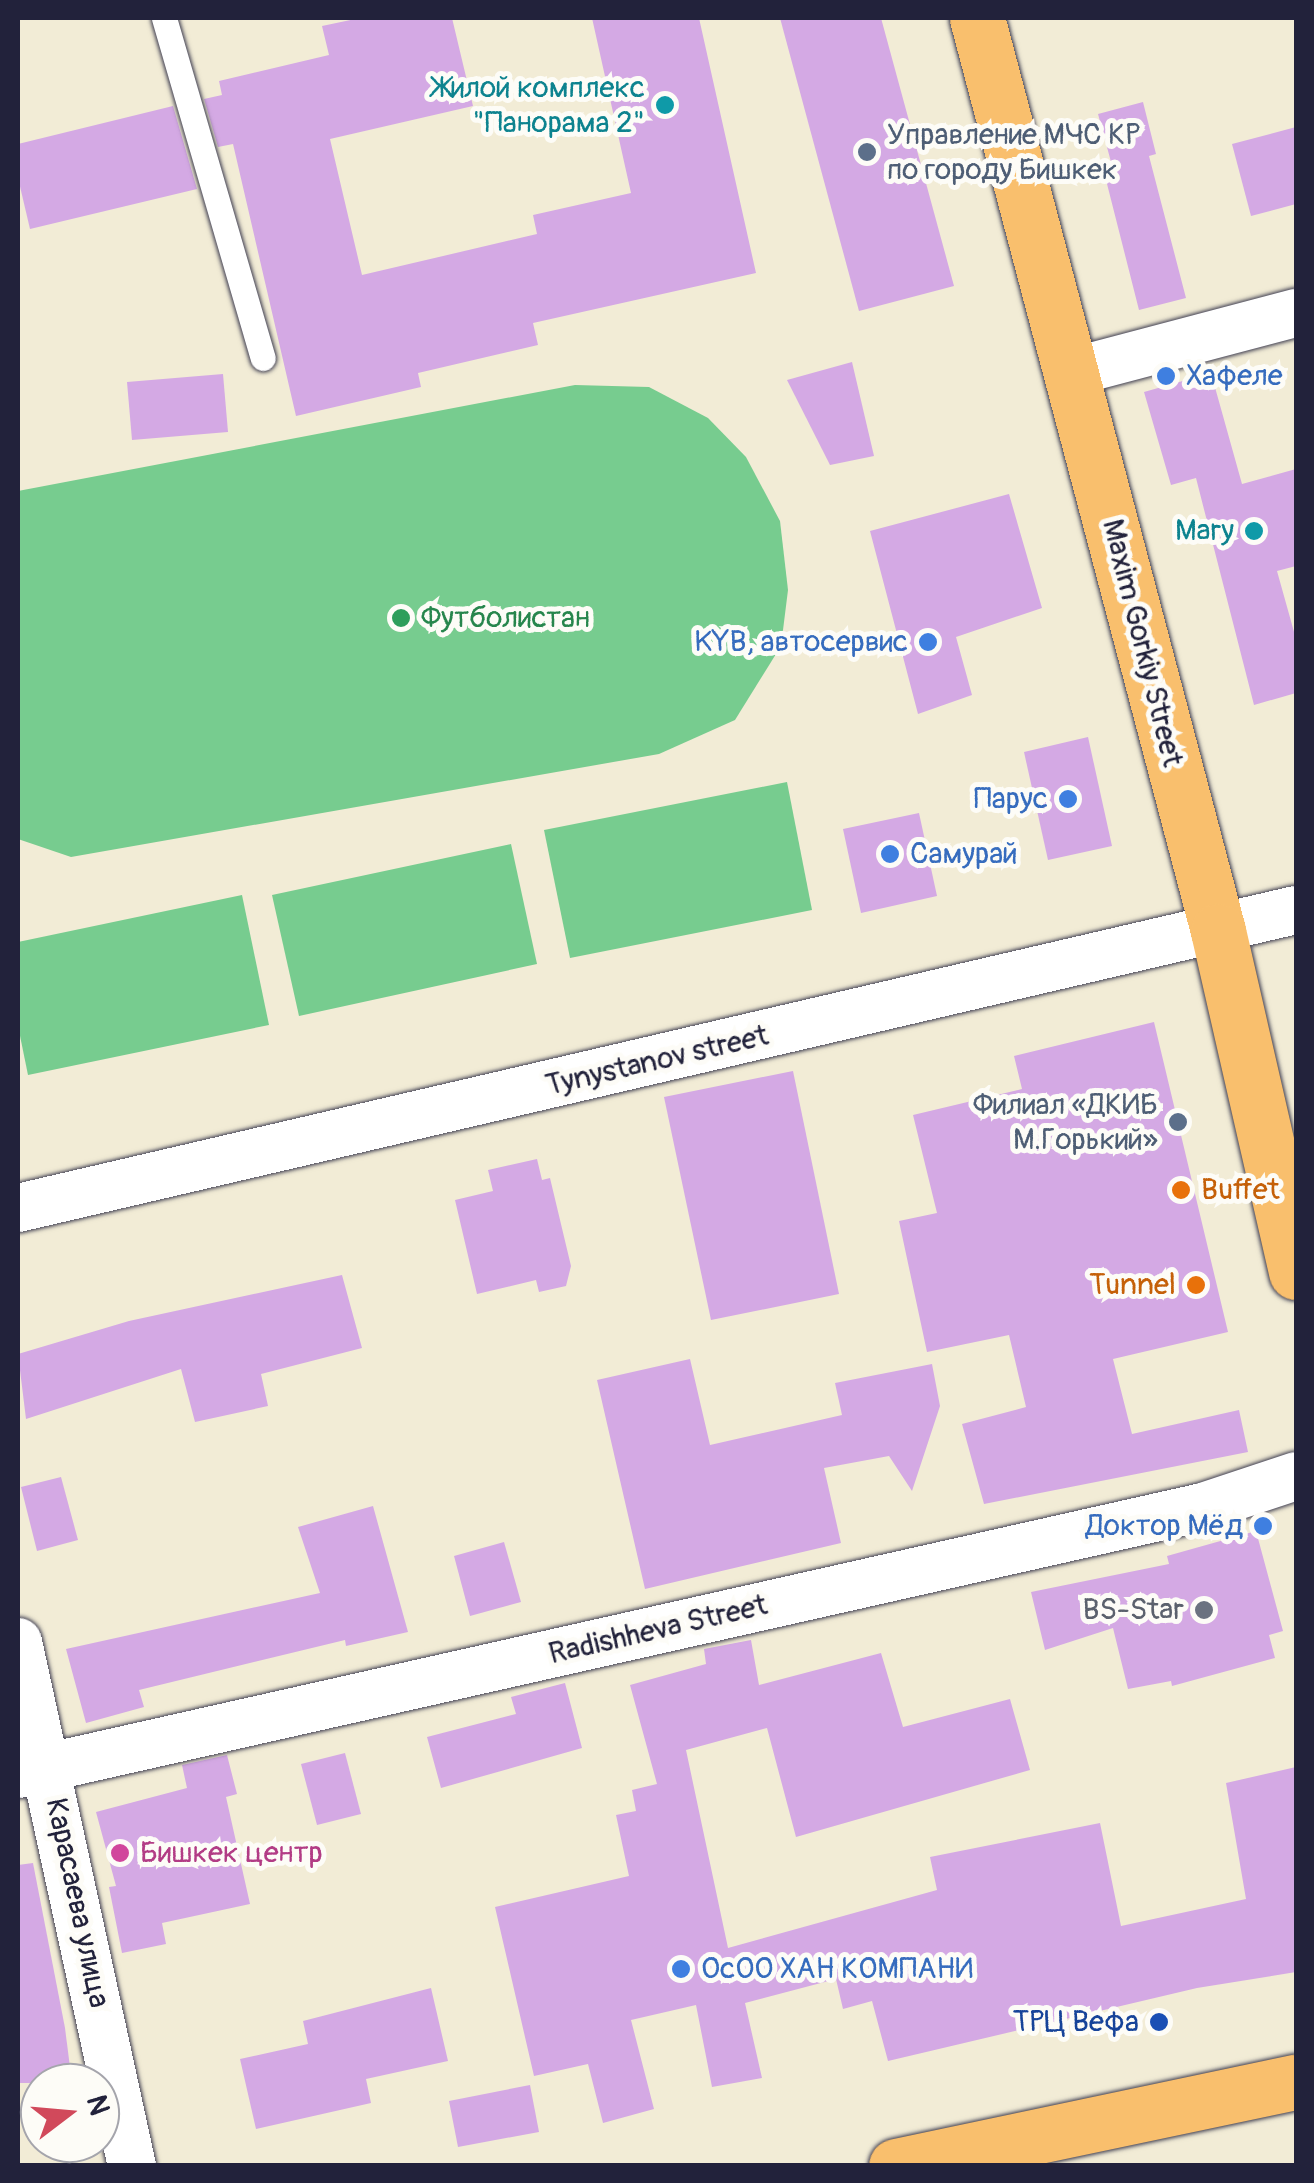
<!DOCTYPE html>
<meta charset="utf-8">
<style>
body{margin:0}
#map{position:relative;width:1314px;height:2183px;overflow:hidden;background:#f2ecd6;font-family:Pangolin,sans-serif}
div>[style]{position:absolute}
.green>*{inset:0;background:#77cc8f}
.building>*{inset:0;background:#d4a9e4}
.roads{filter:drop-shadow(0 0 2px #414052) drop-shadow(0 0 2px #414052)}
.lane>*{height:25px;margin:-12.5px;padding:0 12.5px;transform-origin:12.5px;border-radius:12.5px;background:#fff}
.street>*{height:48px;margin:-24px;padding:0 24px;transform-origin:24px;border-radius:24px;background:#fff}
.primary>*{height:55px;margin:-27.5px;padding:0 27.5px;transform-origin:27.5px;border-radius:27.5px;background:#f9bf6d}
.dots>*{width:28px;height:28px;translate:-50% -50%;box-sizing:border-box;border:5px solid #fdfcf7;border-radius:50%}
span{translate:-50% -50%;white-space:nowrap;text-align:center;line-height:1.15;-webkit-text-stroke:10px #fdfcf7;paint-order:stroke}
.culture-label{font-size:30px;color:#0d838f}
.right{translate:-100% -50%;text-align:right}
.service-label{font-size:30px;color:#4e5e75}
.left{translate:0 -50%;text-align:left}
.shop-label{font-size:30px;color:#366cbe}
.leisure-label{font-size:30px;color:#27864d}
.street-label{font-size:30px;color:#22223b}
.food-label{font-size:30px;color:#c56008}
.worship-label{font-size:30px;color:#5b616d}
.hotel-label{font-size:30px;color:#b23c85}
.transit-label{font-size:30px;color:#164399}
.frame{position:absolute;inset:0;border:20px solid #22223b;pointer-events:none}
.north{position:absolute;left:20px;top:2063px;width:100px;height:100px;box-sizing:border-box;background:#fdfcf7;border:2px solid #a5a5ac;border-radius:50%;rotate:74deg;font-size:28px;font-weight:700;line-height:40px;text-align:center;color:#22223b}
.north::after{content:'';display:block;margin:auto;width:35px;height:45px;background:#d1495b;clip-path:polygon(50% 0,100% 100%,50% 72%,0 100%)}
</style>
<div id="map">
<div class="green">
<i style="clip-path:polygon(575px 385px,649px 387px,708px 418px,746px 457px,780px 521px,788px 590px,781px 646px,735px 720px,659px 754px,71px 857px,18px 839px,18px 491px)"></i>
<i style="clip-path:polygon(787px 782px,812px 910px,570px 958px,544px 830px)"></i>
<i style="clip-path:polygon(511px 844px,537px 964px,299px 1016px,272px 895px)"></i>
<i style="clip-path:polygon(242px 895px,269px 1025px,28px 1075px,18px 1026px,18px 942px)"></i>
</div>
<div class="building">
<i style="clip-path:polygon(360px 18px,452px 18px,473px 106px,330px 139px,362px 275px,537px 234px,533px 215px,631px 193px,592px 18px,699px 18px,756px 273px,533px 323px,538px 345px,418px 373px,421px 387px,296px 416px,233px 144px,218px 147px,204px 99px,222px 95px,219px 81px,329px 55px,322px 26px)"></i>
<i style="clip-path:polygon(780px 18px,881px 18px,954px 286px,859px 311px)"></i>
<i style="clip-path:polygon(1143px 102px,1156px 154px,1149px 156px,1186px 298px,1139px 310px,1105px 176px,1114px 173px,1098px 114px)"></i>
<i style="clip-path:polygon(173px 106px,197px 189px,30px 229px,18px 178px,18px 144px)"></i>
<i style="clip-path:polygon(1296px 127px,1296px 204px,1251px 216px,1232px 144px)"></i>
<i style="clip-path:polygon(852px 362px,874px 456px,830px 465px,787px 380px)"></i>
<i style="clip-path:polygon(1211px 373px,1242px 484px,1296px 469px,1296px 566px,1277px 571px,1296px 639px,1296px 693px,1254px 705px,1196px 478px,1171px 485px,1144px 392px)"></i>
<i style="clip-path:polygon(223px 374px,228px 432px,132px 440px,127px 382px)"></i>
<i style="clip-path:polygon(1009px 494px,1042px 608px,956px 637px,972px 695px,918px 714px,870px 531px)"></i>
<i style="clip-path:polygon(1088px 737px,1112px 846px,1048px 860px,1024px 752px)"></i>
<i style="clip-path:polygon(919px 813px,937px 896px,861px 913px,843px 829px)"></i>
<i style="clip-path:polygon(1154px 1022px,1228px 1332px,1113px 1359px,1132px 1434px,1239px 1410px,1248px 1452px,984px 1504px,962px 1424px,1026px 1407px,1009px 1335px,927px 1352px,899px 1221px,937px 1213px,913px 1115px,1022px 1089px,1014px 1056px)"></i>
<i style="clip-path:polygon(793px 1071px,839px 1294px,711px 1320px,664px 1097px)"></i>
<i style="clip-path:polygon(537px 1159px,542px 1180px,550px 1178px,571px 1266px,566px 1286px,539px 1292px,536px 1280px,477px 1294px,455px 1200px,493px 1191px,488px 1170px)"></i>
<i style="clip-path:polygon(342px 1275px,362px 1348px,261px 1374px,268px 1406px,195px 1422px,181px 1369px,26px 1419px,18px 1354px,129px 1321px)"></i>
<i style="clip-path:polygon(690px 1359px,710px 1445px,842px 1415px,835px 1383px,932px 1364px,940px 1406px,912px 1491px,889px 1456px,824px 1468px,841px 1543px,645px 1589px,597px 1380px)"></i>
<i style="clip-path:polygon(61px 1477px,78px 1540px,37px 1551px,21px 1487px)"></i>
<i style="clip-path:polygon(373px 1506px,408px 1632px,346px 1646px,345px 1640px,139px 1690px,144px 1707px,86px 1723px,66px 1649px,320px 1593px,298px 1527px)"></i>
<i style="clip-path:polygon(1256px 1531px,1283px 1631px,1269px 1635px,1275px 1658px,1172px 1686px,1171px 1681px,1128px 1689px,1113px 1628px,1045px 1650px,1031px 1592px,1169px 1564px,1167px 1556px)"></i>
<i style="clip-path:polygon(504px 1542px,521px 1602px,470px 1616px,454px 1556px)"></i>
<i style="clip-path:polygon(751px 1640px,759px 1685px,881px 1653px,903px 1727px,1010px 1699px,1030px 1770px,796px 1837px,767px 1728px,686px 1750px,728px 1948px,937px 1890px,930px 1857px,1100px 1823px,1121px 1926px,1246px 1899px,1226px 1783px,1296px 1767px,1296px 1972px,1197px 1988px,888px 2061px,872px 2001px,843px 2009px,836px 1979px,745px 2003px,762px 2078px,712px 2087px,696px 2005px,631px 2020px,654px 2109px,603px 2123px,588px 2064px,534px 2076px,495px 1907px,629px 1876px,616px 1815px,636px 1811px,632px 1790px,657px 1784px,630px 1685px,706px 1664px,704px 1649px)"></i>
<i style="clip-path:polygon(565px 1683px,582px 1748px,441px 1788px,427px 1737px,516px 1714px,511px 1697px)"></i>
<i style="clip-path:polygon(345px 1753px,361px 1814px,317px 1825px,301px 1764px)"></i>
<i style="clip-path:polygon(227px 1755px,237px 1794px,226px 1797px,250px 1904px,162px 1923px,166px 1944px,122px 1953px,109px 1887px,116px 1886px,96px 1812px,187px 1788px,182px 1765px)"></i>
<i style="clip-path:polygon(33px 1863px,65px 2028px,72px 2083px,18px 2083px,18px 1865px)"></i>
<i style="clip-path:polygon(431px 1988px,448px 2061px,366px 2079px,371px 2103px,256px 2129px,240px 2059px,308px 2044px,303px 2021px)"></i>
<i style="clip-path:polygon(530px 2085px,539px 2132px,458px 2147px,449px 2101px)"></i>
</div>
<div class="roads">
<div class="lane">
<i style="left:164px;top:18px;width:354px;rotate:73.8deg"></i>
</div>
<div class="street">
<i style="left:1072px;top:372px;width:232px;rotate:-14.8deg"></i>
<i style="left:18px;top:1208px;width:1312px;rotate:-13.13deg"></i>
<i style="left:18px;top:1642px;width:536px;rotate:77.73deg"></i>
<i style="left:18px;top:1774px;width:1215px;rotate:-12.7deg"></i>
<i style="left:1203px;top:1507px;width:98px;rotate:-18.4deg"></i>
</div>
<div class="primary">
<i style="left:977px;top:18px;width:944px;rotate:75.21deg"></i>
<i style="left:1218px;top:931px;width:350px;rotate:77.1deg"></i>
<i style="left:896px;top:2166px;width:409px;rotate:-11.9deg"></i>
</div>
</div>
<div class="dots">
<i style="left:665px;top:105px;background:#0f9aa8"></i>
<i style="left:867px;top:152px;background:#5c6f8a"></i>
<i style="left:1166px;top:376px;background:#3f7fe0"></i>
<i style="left:1254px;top:531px;background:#0f9aa8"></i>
<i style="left:401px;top:618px;background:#2e9e5b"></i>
<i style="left:928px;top:642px;background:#3f7fe0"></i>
<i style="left:1068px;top:799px;background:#3f7fe0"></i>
<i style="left:890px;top:854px;background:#3f7fe0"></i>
<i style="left:1178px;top:1122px;background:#5c6f8a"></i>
<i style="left:1181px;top:1190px;background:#e8710a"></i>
<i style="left:1196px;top:1285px;background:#e8710a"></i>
<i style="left:1263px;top:1526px;background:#3f7fe0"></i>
<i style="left:1204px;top:1610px;background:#6b7280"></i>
<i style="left:120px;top:1853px;background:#d1479c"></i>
<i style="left:681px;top:1969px;background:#3f7fe0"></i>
<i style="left:1159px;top:2022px;background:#1a4fb4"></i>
</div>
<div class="culture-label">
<span class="right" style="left:645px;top:105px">Жилой комплекс<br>"Панорама 2"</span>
<span class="right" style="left:1234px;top:531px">Mary</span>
</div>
<div class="service-label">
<span class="left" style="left:887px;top:152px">Управление МЧС КР<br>по городу Бишкек</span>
<span class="right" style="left:1158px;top:1122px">Филиал «ДКИБ<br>М.Горький»</span>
</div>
<div class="shop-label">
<span class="left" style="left:1186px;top:376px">Хафеле</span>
<span class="right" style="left:908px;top:642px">KYB, автосервис</span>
<span class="right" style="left:1048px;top:799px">Парус</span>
<span class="left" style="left:910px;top:854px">Самурай</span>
<span class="right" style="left:1243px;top:1526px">Доктор Мёд</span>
<span class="left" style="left:701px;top:1969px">ОсОО ХАН КОМПАНИ</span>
</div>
<div class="leisure-label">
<span class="left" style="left:421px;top:618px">Футболистан</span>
</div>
<div class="street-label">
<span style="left:1142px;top:643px;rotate:76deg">Maxim Gorkiy Street</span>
<span style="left:657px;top:1061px;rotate:-13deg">Tynystanov street</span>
<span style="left:658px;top:1630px;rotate:-13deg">Radishheva Street</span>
<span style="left:77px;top:1903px;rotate:78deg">Карасаева улица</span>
</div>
<div class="food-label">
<span class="left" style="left:1201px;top:1190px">Buffet</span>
<span class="right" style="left:1176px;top:1285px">Tunnel</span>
</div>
<div class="worship-label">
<span class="right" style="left:1184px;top:1610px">BS-Star</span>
</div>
<div class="hotel-label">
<span class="left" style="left:140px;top:1853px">Бишкек центр</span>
</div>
<div class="transit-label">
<span class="right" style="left:1139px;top:2022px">ТРЦ Вефа</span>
</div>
<div class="frame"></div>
<div class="north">N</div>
</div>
